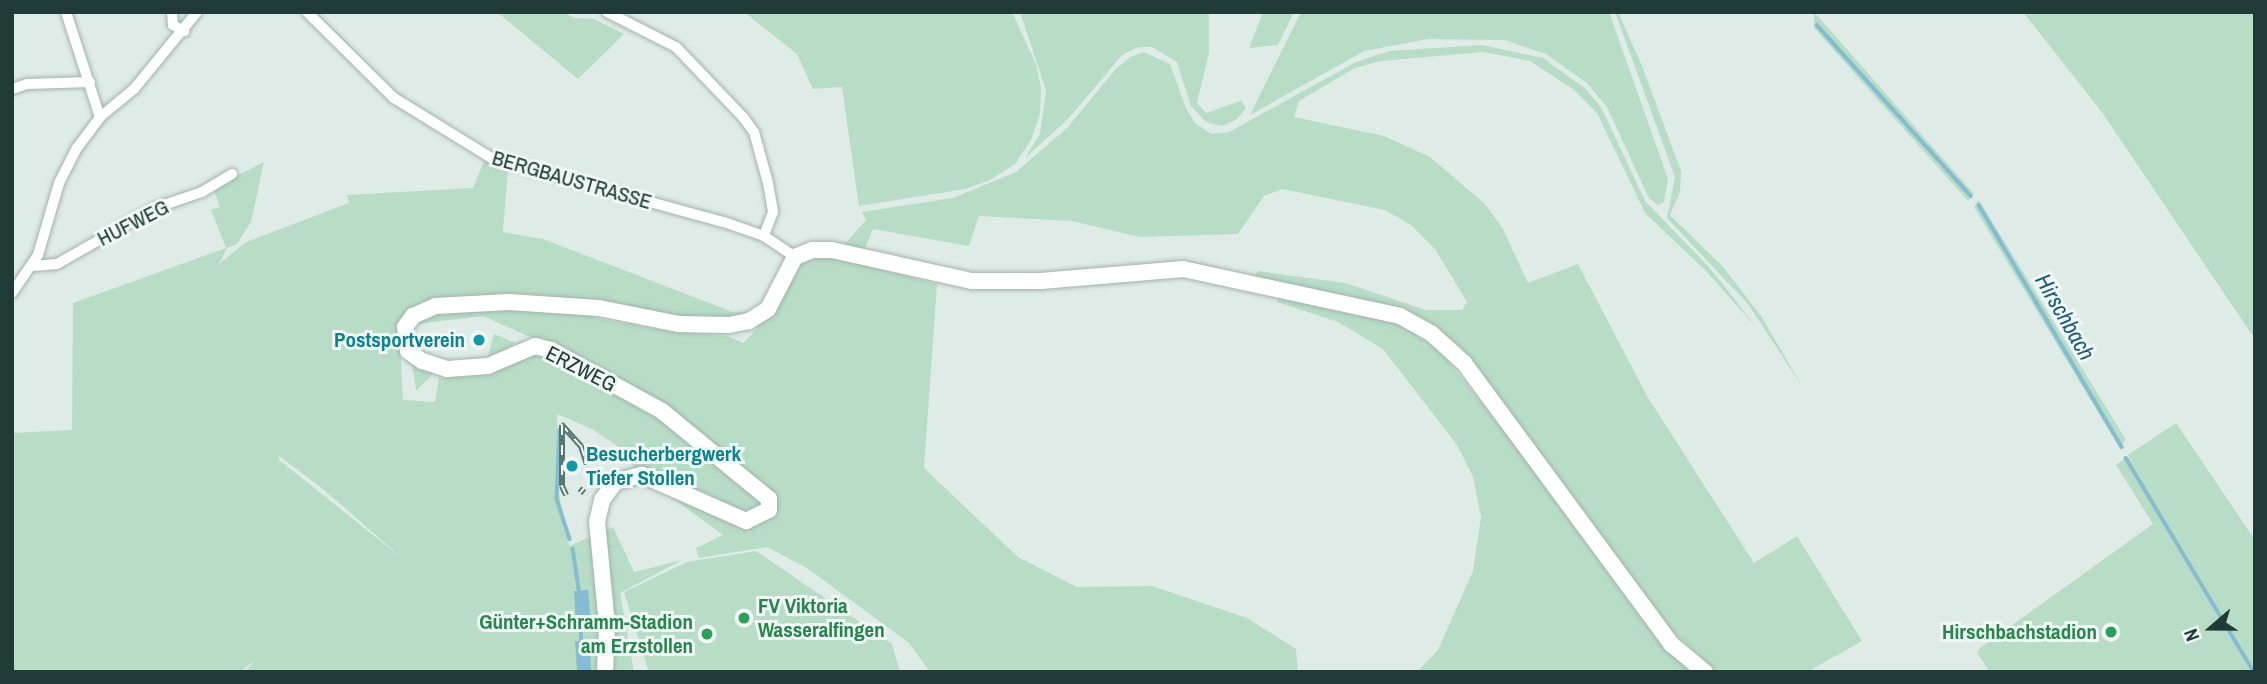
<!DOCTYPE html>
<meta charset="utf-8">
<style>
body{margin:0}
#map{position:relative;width:2267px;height:684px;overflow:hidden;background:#dfebe7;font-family:"Archivo Narrow",sans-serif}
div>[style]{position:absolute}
.green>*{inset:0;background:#b8ddc6}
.water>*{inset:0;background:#86bcd1}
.stream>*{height:3.5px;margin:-1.75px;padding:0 1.75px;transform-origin:1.75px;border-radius:1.75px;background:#86bcd1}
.roads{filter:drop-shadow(0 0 2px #a2b3af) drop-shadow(0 0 2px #a2b3af)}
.street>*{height:10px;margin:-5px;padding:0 5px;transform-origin:5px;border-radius:5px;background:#fff}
.secondary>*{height:16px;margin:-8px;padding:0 8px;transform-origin:8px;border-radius:8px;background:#fff}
.rail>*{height:6px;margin-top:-3px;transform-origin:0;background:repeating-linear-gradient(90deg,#f0f7f5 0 10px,#5a7773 0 20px);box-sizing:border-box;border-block:2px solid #5a7773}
.dots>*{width:19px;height:19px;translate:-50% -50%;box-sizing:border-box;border:4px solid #f0f7f5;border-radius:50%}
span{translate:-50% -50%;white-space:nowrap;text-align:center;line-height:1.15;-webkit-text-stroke:6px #f0f7f5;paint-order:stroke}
.street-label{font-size:21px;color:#203b37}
.culture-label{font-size:21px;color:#0d838f;font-weight:700}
.right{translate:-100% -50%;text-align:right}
.left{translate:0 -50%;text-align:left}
.leisure-label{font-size:21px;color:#27864d;font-weight:700}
.water-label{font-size:23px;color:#1a5c77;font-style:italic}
.frame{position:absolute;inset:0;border:14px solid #203b37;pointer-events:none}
.north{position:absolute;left:2176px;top:593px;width:70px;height:70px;-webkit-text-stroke:5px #f0f7f5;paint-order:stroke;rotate:250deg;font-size:19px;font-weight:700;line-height:28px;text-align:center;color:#203b37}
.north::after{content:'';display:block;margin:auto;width:24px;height:32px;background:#203b37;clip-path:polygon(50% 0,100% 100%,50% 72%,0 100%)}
</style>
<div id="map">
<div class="green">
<i style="clip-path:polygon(497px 12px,564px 12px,574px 18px,594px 19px,624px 34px,578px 79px)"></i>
<i style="clip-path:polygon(744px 12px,1012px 12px,1036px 64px,1041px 88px,1040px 114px,1031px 140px,1015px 164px,990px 180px,965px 189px,859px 206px,842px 87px,813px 89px,797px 54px)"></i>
<i style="clip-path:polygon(1020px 12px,1209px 12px,1209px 53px,1197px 103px,1206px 113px,1241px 101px,1246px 108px,1237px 119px,1222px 126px,1206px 122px,1191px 106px,1177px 62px,1152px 47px,1139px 47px,1122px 55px,1068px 119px,1025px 158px,1040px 134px,1046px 90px)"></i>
<i style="clip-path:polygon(1263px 12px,1294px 12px,1278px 45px,1249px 48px)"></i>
<i style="clip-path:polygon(1301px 12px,1609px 12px,1668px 179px,1664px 202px,1658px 205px,1649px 198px,1607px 107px,1587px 83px,1546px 54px,1505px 40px,1428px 39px,1364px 51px,1250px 115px)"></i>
<i style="clip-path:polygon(1615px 12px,1618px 12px,1642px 66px,1681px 171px,1680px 192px,1670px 215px,1724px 268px,1761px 316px,1805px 391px,1748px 304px,1667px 218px,1675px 177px)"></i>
<i style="clip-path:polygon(1814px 12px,1974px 194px,1968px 201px,1814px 28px)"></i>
<i style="clip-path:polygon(2023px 12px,2255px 12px,2255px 339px,2101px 111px)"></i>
<i style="clip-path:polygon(1482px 45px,1543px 58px,1586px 89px,1602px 109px,1645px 201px,1709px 267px,1757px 328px,1705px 270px,1645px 213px,1597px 113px,1573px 89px,1530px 61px,1483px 52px,1381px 61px,1355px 68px,1299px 101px,1294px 117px,1384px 136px,1430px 157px,1485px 204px,1503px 229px,1528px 283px,1578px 264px,1647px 396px,1754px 563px,1797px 536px,1862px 641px,1807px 672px,1715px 672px,1653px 612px,1496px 394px,1402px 310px,1254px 277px,1258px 271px,1345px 283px,1426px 310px,1462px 310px,1467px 302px,1435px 249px,1411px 225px,1385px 210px,1282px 189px,1264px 196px,1238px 234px,1140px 237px,1072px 221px,979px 216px,969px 246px,873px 229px,864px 251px,842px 247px,866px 220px,862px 212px,953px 198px,1016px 172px,1067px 128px,1115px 70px,1130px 57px,1144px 52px,1170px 64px,1186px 108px,1195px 123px,1211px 134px,1229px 132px,1356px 62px,1389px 51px)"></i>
<i style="clip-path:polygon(evenodd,484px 161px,508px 168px,503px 232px,543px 239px,733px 312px,744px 312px,738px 319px,673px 318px,594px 304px,595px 318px,680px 333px,727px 336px,743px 343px,758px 328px,756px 324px,805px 258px,823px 254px,937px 284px,924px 468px,1018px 557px,1077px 587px,1152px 586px,1247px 618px,1296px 649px,1298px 672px,930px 672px,909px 643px,807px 568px,767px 547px,699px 558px,696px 548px,723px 535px,637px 472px,622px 449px,592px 429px,557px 414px,559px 493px,569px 546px,613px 527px,634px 572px,682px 560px,620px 593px,634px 672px,244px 672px,256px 660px,239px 672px,12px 672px,12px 433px,72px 430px,73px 303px,226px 248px,211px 210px,220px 207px,213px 188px,264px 162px,251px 222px,237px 244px,227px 248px,219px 264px,246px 242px,349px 203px,347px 195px,473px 188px,484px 161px,483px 316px,541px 342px,475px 376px,439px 378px,435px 402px,403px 400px,399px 326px,483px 316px,484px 161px,279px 456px,323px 489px,402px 558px,279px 460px,279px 456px)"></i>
<i style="clip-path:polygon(1979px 200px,2126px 440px,2119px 447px,1974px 207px)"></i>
<i style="clip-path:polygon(1281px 293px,1397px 322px,1440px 351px,1675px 647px,1706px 672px,1417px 672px,1438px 650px,1473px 571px,1481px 517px,1473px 477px,1457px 445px,1383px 349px,1338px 322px,1277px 302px)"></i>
<i style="clip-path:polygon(494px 334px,516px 343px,487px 360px)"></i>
<i style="clip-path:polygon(412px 363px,436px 371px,416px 391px,416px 390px)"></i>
<i style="clip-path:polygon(2176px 423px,2255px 540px,2255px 672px,1990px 672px,1977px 653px,1980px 648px,2153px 524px,2116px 465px,2128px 456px,2136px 468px,2128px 455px)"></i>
<i style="clip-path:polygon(756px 551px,892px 644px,900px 672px,649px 672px,624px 592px,687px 562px)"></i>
</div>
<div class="water">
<i style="clip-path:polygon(588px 590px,591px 624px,576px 625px,574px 591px)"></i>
<i style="clip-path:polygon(575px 641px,590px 641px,591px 670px,577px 670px)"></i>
</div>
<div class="stream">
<i style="left:1817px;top:25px;width:230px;rotate:48deg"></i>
<i style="left:1979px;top:205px;width:281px;rotate:59.4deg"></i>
<i style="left:560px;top:430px;width:69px;rotate:92.5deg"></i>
<i style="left:557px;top:499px;width:42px;rotate:72deg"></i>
<i style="left:2126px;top:458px;width:249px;rotate:59.1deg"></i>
<i style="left:573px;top:549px;width:47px;rotate:81.3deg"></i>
<i style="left:581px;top:620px;width:24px;rotate:88deg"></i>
</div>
<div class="roads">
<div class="street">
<i style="left:66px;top:12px;width:110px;rotate:72.1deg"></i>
<i style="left:172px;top:12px;width:13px;rotate:86deg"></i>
<i style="left:173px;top:25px;width:13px;rotate:29deg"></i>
<i style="left:307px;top:12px;width:122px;rotate:44.7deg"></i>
<i style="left:394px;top:98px;width:116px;rotate:31.6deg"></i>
<i style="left:493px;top:159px;width:239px;rotate:15.3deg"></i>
<i style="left:724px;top:222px;width:42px;rotate:19.3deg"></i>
<i style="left:764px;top:236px;width:37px;rotate:34deg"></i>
<i style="left:607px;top:12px;width:77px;rotate:26.9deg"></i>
<i style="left:676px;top:47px;width:97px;rotate:46.3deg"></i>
<i style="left:743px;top:117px;width:19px;rotate:54deg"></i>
<i style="left:754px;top:132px;width:53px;rotate:74.6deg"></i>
<i style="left:768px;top:183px;width:29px;rotate:80deg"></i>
<i style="left:773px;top:212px;width:26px;rotate:111deg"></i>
<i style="left:12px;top:89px;width:16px;rotate:-18deg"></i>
<i style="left:27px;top:84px;width:63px;rotate:-1.8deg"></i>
<i style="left:33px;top:266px;width:24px;rotate:-5deg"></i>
<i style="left:57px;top:264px;width:113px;rotate:-29.7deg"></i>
<i style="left:155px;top:208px;width:50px;rotate:-18.8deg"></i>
<i style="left:202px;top:192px;width:35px;rotate:-31deg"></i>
<i style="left:12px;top:293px;width:46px;rotate:-55.6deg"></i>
<i style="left:38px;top:255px;width:75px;rotate:-73.7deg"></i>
<i style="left:59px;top:183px;width:39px;rotate:-63deg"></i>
<i style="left:77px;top:148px;width:39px;rotate:-53deg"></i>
<i style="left:100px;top:117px;width:44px;rotate:-39.5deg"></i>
<i style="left:134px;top:89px;width:99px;rotate:-50.7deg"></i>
</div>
<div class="secondary">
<i style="left:605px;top:672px;width:47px;rotate:-87.6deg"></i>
<i style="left:607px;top:625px;width:103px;rotate:-95.5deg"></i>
<i style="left:597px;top:522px;width:23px;rotate:-77deg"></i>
<i style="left:602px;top:500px;width:22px;rotate:-54deg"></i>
<i style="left:615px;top:482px;width:28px;rotate:-15deg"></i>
<i style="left:642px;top:475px;width:114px;rotate:23.9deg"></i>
<i style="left:746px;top:521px;width:25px;rotate:-26deg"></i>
<i style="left:769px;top:510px;width:11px;rotate:-90deg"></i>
<i style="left:769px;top:499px;width:139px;rotate:-140.6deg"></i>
<i style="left:662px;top:411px;width:127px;rotate:-151.2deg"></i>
<i style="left:551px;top:350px;width:16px;rotate:-166deg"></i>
<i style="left:535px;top:346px;width:51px;rotate:156.9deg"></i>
<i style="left:488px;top:366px;width:41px;rotate:175.8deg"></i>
<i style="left:447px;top:369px;width:26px;rotate:-162deg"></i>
<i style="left:422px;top:361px;width:17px;rotate:-144deg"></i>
<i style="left:408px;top:351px;width:24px;rotate:-97deg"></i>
<i style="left:405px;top:327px;width:14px;rotate:-54deg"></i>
<i style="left:413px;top:316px;width:24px;rotate:-24deg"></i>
<i style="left:435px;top:306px;width:74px;rotate:-3.1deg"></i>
<i style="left:509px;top:302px;width:90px;rotate:3.8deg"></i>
<i style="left:599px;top:308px;width:82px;rotate:11.3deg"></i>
<i style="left:679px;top:324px;width:50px;rotate:1.1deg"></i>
<i style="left:729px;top:325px;width:20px;rotate:-11deg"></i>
<i style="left:749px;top:321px;width:22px;rotate:-32deg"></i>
<i style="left:768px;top:309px;width:59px;rotate:-62.6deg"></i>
<i style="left:795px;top:257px;width:18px;rotate:-22deg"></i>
<i style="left:812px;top:250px;width:20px"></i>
<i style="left:832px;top:250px;width:143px;rotate:12.5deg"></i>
<i style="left:972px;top:281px;width:69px"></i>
<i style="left:1041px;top:281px;width:143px;rotate:-4.8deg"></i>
<i style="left:1183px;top:269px;width:222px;rotate:12.2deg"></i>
<i style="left:1400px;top:316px;width:35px;rotate:29deg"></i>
<i style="left:1431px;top:333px;width:45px;rotate:42.3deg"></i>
<i style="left:1464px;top:363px;width:349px;rotate:53.6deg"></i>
<i style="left:1671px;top:644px;width:44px;rotate:39.5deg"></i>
</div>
</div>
<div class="rail">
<i style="left:561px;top:424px;width:30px;rotate:48deg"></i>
<i style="left:581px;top:446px;width:19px;rotate:72deg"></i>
<i style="left:562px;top:425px;width:61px;rotate:90deg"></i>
<i style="left:562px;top:486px;width:10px;rotate:66deg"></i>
<i style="left:580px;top:493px;width:6px;rotate:-51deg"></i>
</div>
<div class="dots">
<i style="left:479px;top:340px;background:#0f9aa8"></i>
<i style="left:572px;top:466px;background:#0f9aa8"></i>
<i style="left:744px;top:618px;background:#2e9e5b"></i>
<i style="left:2111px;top:632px;background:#2e9e5b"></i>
<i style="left:707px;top:634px;background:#2e9e5b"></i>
</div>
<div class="street-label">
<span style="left:572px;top:180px;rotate:16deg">BERGBAUSTRASSE</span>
<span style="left:133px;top:223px;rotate:-27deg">HUFWEG</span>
<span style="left:581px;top:369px;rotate:27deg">ERZWEG</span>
</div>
<div class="culture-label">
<span class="right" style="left:465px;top:340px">Postsportverein</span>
<span class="left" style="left:586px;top:466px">Besucherbergwerk<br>Tiefer Stollen</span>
</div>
<div class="leisure-label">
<span class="left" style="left:758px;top:618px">FV Viktoria<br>Wasseralfingen</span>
<span class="right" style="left:693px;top:634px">Günter+Schramm-Stadion<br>am Erzstollen</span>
<span class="right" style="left:2097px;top:632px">Hirschbachstadion</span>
</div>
<div class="water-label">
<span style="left:2065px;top:317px;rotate:60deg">Hirschbach</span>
</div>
<div class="frame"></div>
<div class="north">N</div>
</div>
